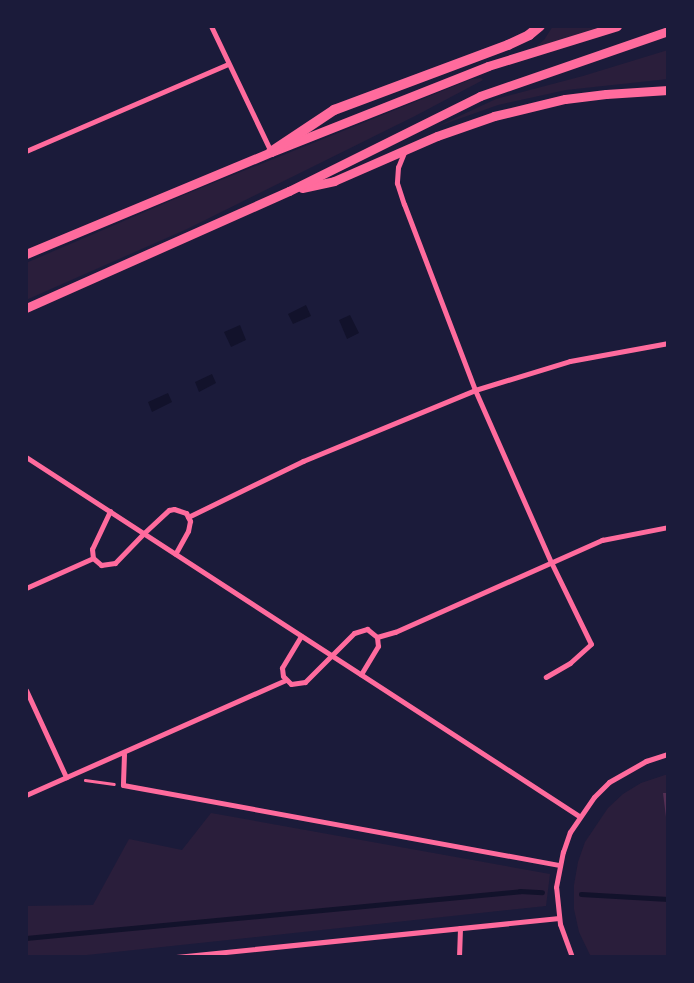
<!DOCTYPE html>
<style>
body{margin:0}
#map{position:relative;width:694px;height:983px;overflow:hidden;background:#1b1b3a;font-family:Barlow,sans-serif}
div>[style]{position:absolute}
.green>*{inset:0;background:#2a1e3b}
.water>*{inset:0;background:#12122b}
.stream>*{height:4.5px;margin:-2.25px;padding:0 2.25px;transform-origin:2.25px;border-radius:2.25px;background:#12122b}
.building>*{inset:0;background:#542f53}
.path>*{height:2.5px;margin:-1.25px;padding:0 1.25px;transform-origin:1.25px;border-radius:1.25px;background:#ff6b9d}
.minor>*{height:5px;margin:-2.5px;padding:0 2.5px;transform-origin:2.5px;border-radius:2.5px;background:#ff6b9d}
.secondary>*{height:9px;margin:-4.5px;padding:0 4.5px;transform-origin:4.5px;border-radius:4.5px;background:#ff6b9d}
.primary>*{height:10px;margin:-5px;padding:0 5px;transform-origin:5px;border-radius:5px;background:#ff6b9d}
span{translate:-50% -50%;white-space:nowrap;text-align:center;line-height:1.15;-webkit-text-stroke:5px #1b1b3a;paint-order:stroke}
.frame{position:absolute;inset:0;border:28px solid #1b1b3a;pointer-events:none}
</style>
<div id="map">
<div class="green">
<i style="clip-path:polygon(553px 26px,602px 26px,533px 49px,544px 40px)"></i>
<i style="clip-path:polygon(668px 50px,668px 79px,566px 90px,498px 105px,436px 127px,496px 99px,583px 76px)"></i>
<i style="clip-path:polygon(481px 78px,483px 80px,415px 116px,187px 229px,26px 300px,26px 263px,191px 192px,472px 79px)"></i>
<i style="clip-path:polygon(668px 774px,668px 957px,591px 957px,579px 932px,574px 909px,574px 885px,578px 862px,585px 842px,608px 808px,623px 794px,641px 783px)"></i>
<i style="clip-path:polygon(211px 813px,550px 874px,546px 906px,68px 957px,26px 957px,26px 906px,93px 905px,129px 839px,182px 850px)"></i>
</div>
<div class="water">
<i style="clip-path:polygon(306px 305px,311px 316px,293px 324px,288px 314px)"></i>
<i style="clip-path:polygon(350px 315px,359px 333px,347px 339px,339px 320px)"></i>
<i style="clip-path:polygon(240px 325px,246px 340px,231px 347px,224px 332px)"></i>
<i style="clip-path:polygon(212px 374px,216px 383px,199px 392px,195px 382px)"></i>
<i style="clip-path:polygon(168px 393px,172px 402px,152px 412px,148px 402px)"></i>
</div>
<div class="stream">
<i style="left:581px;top:894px;width:87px;rotate:3.3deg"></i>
<i style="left:26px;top:938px;width:496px;rotate:-5.4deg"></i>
<i style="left:520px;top:891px;width:22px;rotate:3deg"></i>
</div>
<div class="building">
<i style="clip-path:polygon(663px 793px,668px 793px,668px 825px,667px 825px)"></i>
</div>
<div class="path">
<i style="left:85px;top:780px;width:29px;rotate:8deg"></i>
</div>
<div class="minor">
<i style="left:211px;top:26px;width:140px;rotate:64.5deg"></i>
<i style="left:405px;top:150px;width:18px;rotate:112deg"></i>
<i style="left:398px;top:167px;width:16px;rotate:94deg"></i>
<i style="left:397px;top:183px;width:22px;rotate:72deg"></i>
<i style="left:404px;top:204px;width:199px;rotate:69.1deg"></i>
<i style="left:475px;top:390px;width:188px;rotate:66.2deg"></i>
<i style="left:551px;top:562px;width:91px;rotate:64deg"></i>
<i style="left:591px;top:644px;width:28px;rotate:138deg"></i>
<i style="left:570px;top:663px;width:28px;rotate:150deg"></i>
<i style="left:26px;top:151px;width:220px;rotate:-23.3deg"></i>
<i style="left:26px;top:457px;width:659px;rotate:32.99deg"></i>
<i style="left:110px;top:511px;width:42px;rotate:115.3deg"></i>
<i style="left:92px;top:549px;width:9px;rotate:84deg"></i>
<i style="left:93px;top:558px;width:11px;rotate:41deg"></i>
<i style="left:101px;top:565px;width:14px;rotate:-8deg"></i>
<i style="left:115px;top:563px;width:42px;rotate:-46deg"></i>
<i style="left:144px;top:533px;width:34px;rotate:-43deg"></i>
<i style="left:169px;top:510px;width:5px;rotate:-11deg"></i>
<i style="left:174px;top:509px;width:13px;rotate:18deg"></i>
<i style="left:186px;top:513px;width:9px;rotate:63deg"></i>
<i style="left:190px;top:521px;width:10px;rotate:101deg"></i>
<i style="left:188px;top:531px;width:26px;rotate:119deg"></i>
<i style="left:188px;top:517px;width:128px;rotate:-26deg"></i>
<i style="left:303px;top:461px;width:186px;rotate:-22.4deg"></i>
<i style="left:475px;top:390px;width:99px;rotate:-17deg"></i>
<i style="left:570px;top:361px;width:100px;rotate:-10.4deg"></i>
<i style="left:26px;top:588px;width:73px;rotate:-24.1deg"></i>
<i style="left:301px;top:636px;width:37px;rotate:121deg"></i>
<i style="left:282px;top:668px;width:8px;rotate:83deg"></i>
<i style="left:283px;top:676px;width:11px;rotate:45deg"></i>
<i style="left:291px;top:684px;width:14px;rotate:-8deg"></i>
<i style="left:305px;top:682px;width:69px;rotate:-45deg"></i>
<i style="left:354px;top:633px;width:14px;rotate:-17deg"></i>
<i style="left:367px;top:629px;width:13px;rotate:39deg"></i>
<i style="left:377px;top:637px;width:9px;rotate:84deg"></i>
<i style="left:378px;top:646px;width:33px;rotate:121deg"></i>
<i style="left:377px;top:637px;width:19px;rotate:-16deg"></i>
<i style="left:395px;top:632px;width:227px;rotate:-24deg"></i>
<i style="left:602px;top:540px;width:67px;rotate:-11.1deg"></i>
<i style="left:26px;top:690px;width:96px;rotate:65.3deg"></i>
<i style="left:124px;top:754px;width:31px;rotate:92deg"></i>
<i style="left:123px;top:785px;width:444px;rotate:10.4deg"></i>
<i style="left:26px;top:795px;width:284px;rotate:-23.9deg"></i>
<i style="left:176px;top:957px;width:385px;rotate:-5.8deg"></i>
<i style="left:459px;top:957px;width:29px;rotate:-88deg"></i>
<i style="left:572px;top:957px;width:35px;rotate:-110deg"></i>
<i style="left:560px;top:924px;width:37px;rotate:-96deg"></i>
<i style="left:556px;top:887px;width:36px;rotate:-79deg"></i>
<i style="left:563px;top:852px;width:21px;rotate:-71deg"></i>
<i style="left:570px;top:832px;width:42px;rotate:-55.6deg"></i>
<i style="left:594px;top:797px;width:21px;rotate:-45deg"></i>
<i style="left:609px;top:782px;width:43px;rotate:-29.6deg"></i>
<i style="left:646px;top:761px;width:23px;rotate:-18deg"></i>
</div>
<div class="secondary">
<i style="left:302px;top:188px;width:33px;rotate:-12deg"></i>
<i style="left:334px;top:181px;width:112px;rotate:-23.6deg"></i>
<i style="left:437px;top:136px;width:60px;rotate:-19.3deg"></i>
<i style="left:494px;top:116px;width:73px;rotate:-13.5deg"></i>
<i style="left:565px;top:99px;width:41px;rotate:-7deg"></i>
<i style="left:606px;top:94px;width:62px;rotate:-3.7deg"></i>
<i style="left:26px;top:254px;width:265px;rotate:-22.6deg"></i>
<i style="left:271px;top:152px;width:233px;rotate:-21.6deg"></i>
<i style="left:488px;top:66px;width:135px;rotate:-17.2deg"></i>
<i style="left:26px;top:308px;width:288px;rotate:-24deg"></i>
<i style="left:289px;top:191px;width:213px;rotate:-26.4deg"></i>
<i style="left:480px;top:96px;width:199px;rotate:-19.1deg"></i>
</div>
<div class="primary">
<i style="left:271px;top:152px;width:76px;rotate:-33.7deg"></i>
<i style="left:334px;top:110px;width:186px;rotate:-20.5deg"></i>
<i style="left:508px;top:45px;width:23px;rotate:-25deg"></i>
<i style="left:529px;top:35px;width:14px;rotate:-39deg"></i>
</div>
<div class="frame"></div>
</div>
